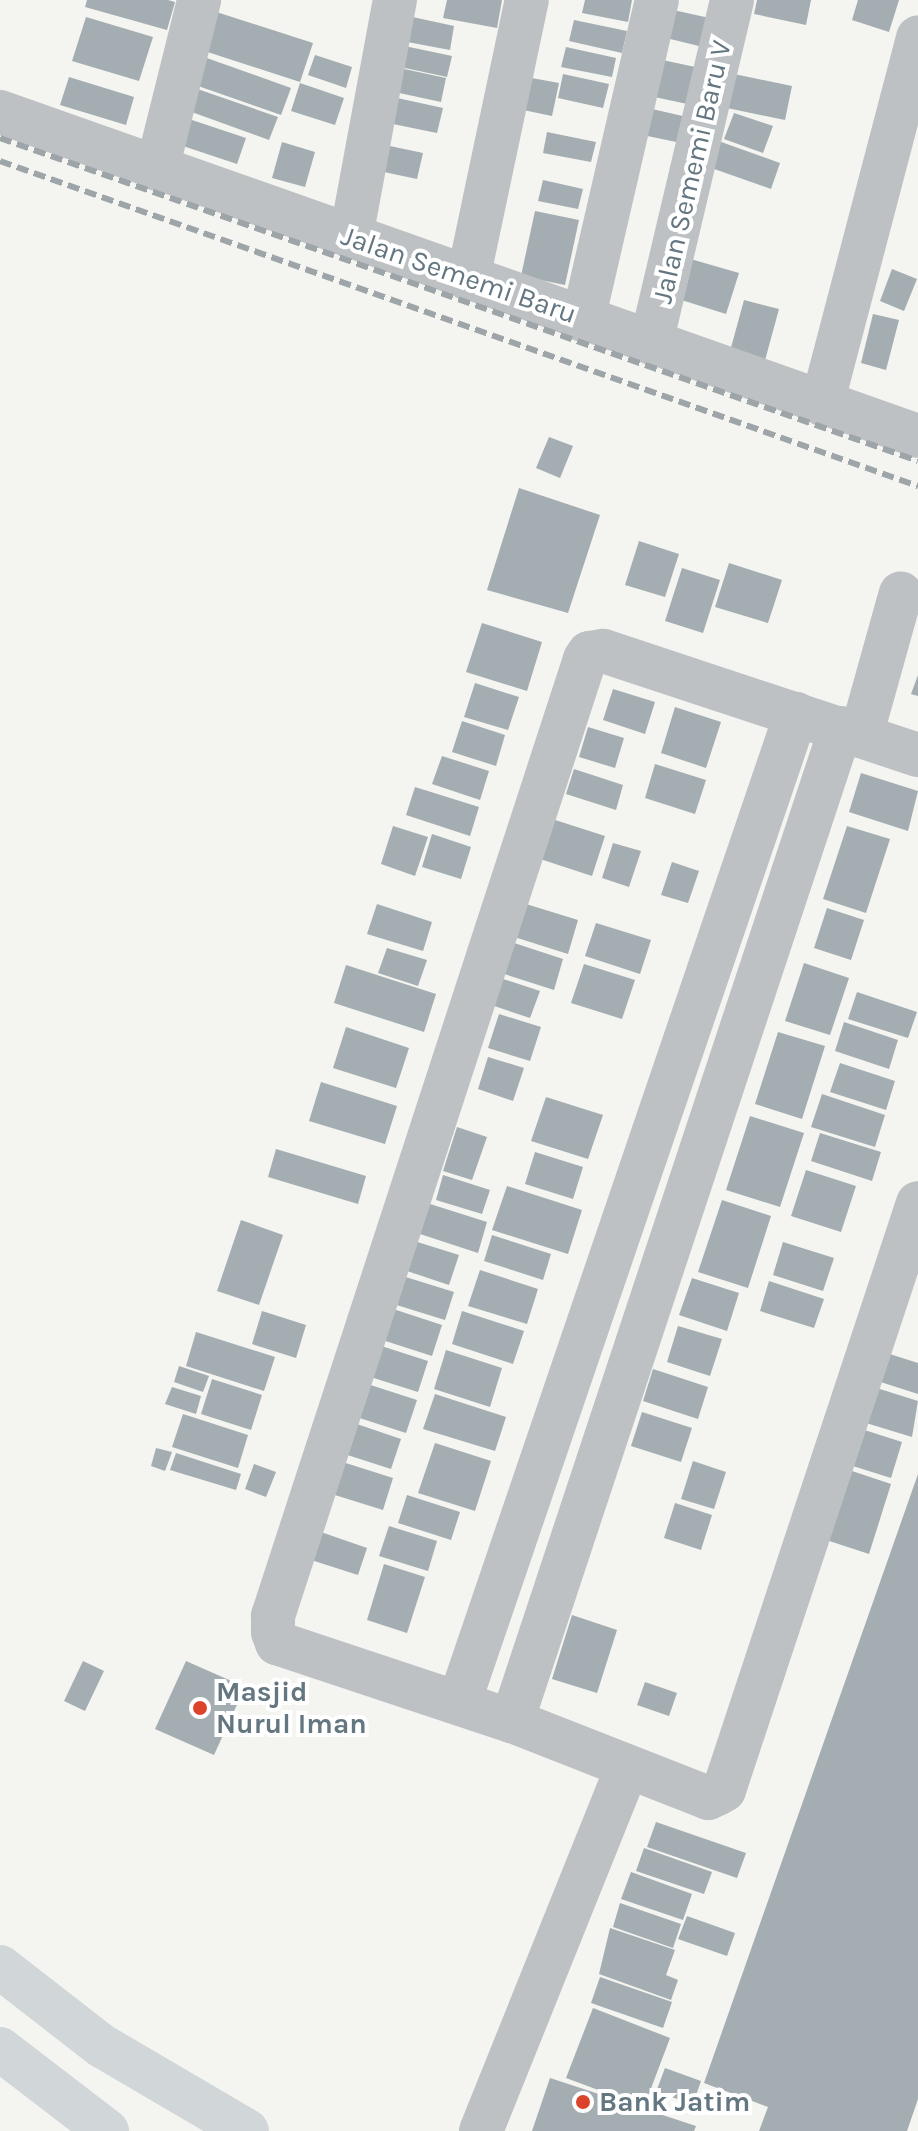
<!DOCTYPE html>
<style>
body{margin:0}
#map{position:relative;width:918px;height:2131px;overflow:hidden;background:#f4f4f0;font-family:Karla,sans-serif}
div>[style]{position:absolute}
.building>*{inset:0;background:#a4adb1}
.minor>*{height:44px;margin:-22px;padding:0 22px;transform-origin:22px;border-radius:22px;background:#bdc1c4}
.major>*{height:44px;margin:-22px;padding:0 22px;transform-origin:22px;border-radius:22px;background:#d1d6d9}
.rail>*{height:6px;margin-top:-3px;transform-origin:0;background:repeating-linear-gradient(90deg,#9ea5a9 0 12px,transparent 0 18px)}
.dots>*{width:22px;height:22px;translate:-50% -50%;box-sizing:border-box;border:4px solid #fff;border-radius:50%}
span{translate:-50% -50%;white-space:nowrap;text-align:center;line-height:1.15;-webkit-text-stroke:8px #fff;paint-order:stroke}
.street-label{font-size:28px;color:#647680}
.poi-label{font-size:28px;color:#647680;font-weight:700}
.left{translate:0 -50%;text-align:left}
</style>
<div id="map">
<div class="building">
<i style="clip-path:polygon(87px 0,168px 0,175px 2px,167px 30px,85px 7px)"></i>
<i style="clip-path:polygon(447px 0,502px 0,497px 28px,443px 18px)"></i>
<i style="clip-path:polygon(585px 0,632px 0,628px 22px,582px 13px)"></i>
<i style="clip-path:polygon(757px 0,811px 0,806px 25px,754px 14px)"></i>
<i style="clip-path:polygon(858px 0,899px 0,889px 32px,852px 20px)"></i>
<i style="clip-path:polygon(201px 7px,313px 43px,300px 82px,189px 46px)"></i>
<i style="clip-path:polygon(664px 8px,714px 19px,707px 48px,658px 36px)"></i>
<i style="clip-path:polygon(408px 16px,454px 26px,450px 50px,402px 41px)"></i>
<i style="clip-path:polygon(86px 17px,153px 37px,139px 81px,72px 61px)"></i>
<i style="clip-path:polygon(574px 20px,627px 31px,622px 53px,569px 41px)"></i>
<i style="clip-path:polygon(395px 44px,452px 56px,447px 77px,391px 65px)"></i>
<i style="clip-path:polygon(566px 47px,616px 58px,612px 77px,561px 67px)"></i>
<i style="clip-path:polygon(190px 52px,291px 88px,281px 115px,181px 80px)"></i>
<i style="clip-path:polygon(315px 55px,352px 67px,346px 88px,308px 75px)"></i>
<i style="clip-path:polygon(653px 58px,700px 68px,692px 105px,645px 95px)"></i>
<i style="clip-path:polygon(395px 67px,446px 78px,441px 102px,390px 91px)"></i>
<i style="clip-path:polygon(563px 74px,609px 84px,603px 108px,558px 98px)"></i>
<i style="clip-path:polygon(734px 74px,792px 86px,785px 120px,727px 108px)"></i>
<i style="clip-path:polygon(515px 75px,559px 83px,552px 116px,509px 107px)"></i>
<i style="clip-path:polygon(69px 77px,134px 97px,126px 125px,60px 105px)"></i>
<i style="clip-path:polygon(300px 83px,344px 98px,335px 125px,291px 111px)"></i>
<i style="clip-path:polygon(183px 84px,278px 117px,269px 140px,175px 106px)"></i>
<i style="clip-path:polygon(388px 96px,443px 108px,437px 133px,383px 122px)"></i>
<i style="clip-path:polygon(639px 106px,687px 117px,681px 143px,633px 133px)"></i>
<i style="clip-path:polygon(734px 113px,773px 126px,763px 153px,724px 139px)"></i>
<i style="clip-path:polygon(174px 114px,246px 138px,237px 164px,165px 140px)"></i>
<i style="clip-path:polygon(547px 132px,596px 142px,591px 162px,543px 153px)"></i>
<i style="clip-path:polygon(710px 138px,780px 163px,771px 189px,700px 164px)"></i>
<i style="clip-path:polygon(282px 142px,315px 152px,305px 187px,272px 178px)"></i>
<i style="clip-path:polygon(390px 146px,423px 153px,417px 179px,384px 172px)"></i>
<i style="clip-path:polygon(543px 180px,583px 189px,578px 209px,538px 201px)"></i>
<i style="clip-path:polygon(535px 211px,579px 220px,565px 285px,521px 276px)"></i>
<i style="clip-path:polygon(687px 258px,739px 273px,726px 314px,675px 298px)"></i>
<i style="clip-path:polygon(892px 269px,917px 279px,904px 311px,880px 301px)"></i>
<i style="clip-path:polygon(744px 300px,779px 309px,764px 364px,729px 355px)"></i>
<i style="clip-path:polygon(873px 314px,899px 320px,886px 370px,861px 363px)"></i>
<i style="clip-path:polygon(549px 437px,573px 446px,560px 478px,536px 468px)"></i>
<i style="clip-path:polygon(519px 488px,600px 515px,568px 613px,487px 590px)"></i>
<i style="clip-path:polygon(639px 541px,679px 554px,665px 597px,625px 585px)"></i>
<i style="clip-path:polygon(729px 563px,782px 580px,768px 623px,715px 607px)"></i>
<i style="clip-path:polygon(682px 568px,720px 580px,703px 633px,665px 621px)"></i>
<i style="clip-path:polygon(482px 623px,542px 642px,527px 691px,466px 672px)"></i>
<i style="clip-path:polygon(918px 675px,918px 696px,911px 694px)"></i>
<i style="clip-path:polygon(475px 683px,519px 697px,508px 730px,464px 717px)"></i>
<i style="clip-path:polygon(613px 689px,655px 702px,645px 734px,603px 720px)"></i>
<i style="clip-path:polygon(675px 707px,721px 722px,706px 768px,661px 753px)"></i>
<i style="clip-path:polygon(462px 721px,505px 735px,496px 766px,452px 752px)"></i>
<i style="clip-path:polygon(588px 727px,624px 738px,615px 768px,579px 757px)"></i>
<i style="clip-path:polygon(442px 756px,489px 771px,480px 800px,432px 784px)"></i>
<i style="clip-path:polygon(655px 764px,706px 780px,695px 814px,645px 798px)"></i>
<i style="clip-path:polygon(574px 769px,623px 785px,616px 810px,566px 794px)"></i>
<i style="clip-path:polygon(861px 773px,918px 791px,908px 831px,849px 812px)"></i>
<i style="clip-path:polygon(415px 787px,479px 807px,470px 836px,406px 815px)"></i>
<i style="clip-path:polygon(549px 818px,605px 836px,592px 876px,537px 858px)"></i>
<i style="clip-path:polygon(393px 826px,428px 837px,415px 876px,381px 864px)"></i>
<i style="clip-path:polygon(847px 826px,890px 839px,866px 913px,823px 899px)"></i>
<i style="clip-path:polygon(432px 834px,471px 847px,461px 879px,422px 867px)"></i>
<i style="clip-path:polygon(613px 843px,641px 851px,629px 887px,602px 878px)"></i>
<i style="clip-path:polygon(672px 862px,699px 871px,688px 903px,661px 895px)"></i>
<i style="clip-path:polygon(513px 900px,578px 920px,568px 954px,502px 933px)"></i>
<i style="clip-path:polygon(377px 904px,432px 922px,423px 951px,367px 934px)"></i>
<i style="clip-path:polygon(827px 908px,864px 920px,851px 960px,814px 948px)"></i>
<i style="clip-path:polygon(596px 923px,651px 940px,640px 974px,585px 956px)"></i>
<i style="clip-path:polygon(502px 939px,563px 959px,554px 990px,492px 970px)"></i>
<i style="clip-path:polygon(387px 948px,427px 960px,418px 986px,378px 973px)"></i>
<i style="clip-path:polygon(804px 963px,849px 978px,830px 1035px,785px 1021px)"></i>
<i style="clip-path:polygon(584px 964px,635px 980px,622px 1019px,571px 1003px)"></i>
<i style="clip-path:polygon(346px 965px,436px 994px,424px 1032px,334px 1003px)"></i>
<i style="clip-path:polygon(488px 974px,540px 991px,530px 1018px,479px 1001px)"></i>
<i style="clip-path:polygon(857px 992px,917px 1012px,908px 1038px,848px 1019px)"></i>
<i style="clip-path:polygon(499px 1014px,541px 1027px,530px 1061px,488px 1048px)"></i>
<i style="clip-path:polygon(844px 1022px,898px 1040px,889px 1069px,835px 1051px)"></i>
<i style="clip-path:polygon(346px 1027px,409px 1048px,396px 1088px,333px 1068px)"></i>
<i style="clip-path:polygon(778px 1032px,825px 1046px,802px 1119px,755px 1104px)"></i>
<i style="clip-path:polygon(488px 1057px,524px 1068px,513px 1101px,478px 1089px)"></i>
<i style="clip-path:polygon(840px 1063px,895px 1081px,886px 1110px,830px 1092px)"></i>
<i style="clip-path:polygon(321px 1082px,397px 1106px,385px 1144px,309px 1121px)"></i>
<i style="clip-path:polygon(822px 1094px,885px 1115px,875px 1147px,811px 1127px)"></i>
<i style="clip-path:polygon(546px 1097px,603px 1115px,588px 1159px,531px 1141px)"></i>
<i style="clip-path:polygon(750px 1116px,804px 1133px,780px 1207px,726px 1190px)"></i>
<i style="clip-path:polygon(457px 1127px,487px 1137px,472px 1180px,443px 1171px)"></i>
<i style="clip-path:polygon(820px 1133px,881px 1152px,872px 1181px,811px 1161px)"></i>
<i style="clip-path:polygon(276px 1149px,366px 1176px,358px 1204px,268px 1177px)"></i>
<i style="clip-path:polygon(535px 1152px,583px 1167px,573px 1199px,525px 1184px)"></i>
<i style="clip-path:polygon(806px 1170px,856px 1186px,841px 1232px,791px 1216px)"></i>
<i style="clip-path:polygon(443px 1175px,490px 1190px,482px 1214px,436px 1200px)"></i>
<i style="clip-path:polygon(507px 1186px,582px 1210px,568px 1254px,492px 1230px)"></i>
<i style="clip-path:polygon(722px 1200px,771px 1216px,748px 1288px,698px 1272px)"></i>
<i style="clip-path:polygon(427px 1203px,487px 1222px,478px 1253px,417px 1233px)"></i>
<i style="clip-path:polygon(241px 1220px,283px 1235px,259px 1305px,217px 1291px)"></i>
<i style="clip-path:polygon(492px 1235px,551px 1254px,543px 1280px,484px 1261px)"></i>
<i style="clip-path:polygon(411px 1240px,459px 1255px,449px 1285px,401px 1269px)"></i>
<i style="clip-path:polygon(783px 1242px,834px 1258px,823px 1291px,773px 1275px)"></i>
<i style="clip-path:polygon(480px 1270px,538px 1289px,527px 1324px,468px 1306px)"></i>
<i style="clip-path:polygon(396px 1274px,454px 1292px,445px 1320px,387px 1302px)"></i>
<i style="clip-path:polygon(692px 1278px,739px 1293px,727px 1331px,679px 1315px)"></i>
<i style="clip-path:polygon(769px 1281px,824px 1299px,814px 1328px,760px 1311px)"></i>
<i style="clip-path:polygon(381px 1305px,442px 1325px,432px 1356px,370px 1336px)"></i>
<i style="clip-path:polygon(262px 1311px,306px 1325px,296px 1358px,252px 1344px)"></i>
<i style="clip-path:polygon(462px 1311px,524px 1331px,513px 1364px,452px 1344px)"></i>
<i style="clip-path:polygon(678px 1326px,722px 1339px,710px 1376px,667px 1362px)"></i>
<i style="clip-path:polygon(196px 1332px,275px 1357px,264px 1391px,186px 1366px)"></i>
<i style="clip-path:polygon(372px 1343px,428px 1361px,418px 1392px,361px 1374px)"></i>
<i style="clip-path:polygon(874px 1349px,918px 1363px,918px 1394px,865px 1377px)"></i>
<i style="clip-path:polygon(446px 1350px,502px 1368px,490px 1407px,434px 1389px)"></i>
<i style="clip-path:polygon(179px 1366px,209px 1376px,203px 1392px,174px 1382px)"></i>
<i style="clip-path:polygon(653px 1369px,708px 1387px,698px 1419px,643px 1401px)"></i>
<i style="clip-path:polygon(212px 1379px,262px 1395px,251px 1430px,201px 1414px)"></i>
<i style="clip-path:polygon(355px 1380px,417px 1400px,406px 1433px,344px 1413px)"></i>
<i style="clip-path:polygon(864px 1384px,918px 1401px,912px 1437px,853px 1419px)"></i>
<i style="clip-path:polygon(172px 1387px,201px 1396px,196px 1414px,165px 1404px)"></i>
<i style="clip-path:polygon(435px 1394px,506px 1417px,495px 1451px,423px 1429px)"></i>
<i style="clip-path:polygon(642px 1412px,692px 1428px,681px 1462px,631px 1446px)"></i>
<i style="clip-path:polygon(183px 1414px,248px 1435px,238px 1468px,172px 1447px)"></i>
<i style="clip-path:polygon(345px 1420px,401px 1439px,391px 1469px,335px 1451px)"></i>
<i style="clip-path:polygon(852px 1426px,902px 1442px,891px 1478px,840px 1462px)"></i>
<i style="clip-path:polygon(435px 1443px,491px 1461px,475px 1511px,418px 1493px)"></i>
<i style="clip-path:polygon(156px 1448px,172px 1452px,165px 1471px,151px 1466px)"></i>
<i style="clip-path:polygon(176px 1453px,241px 1474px,236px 1490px,170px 1470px)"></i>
<i style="clip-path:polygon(333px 1459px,393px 1478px,383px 1510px,322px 1491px)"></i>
<i style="clip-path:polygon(693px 1461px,726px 1472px,714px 1509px,681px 1499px)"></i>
<i style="clip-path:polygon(254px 1464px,276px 1472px,266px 1497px,245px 1489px)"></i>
<i style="clip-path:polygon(834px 1465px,891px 1484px,869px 1554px,811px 1535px)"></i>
<i style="clip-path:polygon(918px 1474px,918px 2099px,907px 2131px,759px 2131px,768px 2107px,704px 2083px)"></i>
<i style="clip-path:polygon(407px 1495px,460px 1512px,451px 1540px,398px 1523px)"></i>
<i style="clip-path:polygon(675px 1503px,712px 1515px,701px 1550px,664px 1538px)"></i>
<i style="clip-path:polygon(389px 1526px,437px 1541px,428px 1571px,379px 1556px)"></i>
<i style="clip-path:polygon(318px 1531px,367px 1548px,358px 1575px,308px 1559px)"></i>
<i style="clip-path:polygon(384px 1564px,425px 1577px,407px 1633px,367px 1620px)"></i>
<i style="clip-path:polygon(572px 1615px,617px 1630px,597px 1693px,552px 1679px)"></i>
<i style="clip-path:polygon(83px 1661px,104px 1671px,85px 1711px,64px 1701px)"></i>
<i style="clip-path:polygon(186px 1661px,245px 1687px,214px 1755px,155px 1729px)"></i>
<i style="clip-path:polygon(645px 1682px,677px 1693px,669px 1716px,637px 1705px)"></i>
<i style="clip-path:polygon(656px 1822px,746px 1853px,737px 1878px,647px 1847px)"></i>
<i style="clip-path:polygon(644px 1848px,712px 1872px,704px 1894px,636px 1871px)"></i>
<i style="clip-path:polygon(631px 1872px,692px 1894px,683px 1920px,621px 1899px)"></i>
<i style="clip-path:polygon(620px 1903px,681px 1924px,673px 1948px,613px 1927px)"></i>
<i style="clip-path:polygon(687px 1916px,735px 1933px,727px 1956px,678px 1939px)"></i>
<i style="clip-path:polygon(610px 1928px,675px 1950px,666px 1975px,678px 1980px,671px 2000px,599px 1974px)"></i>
<i style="clip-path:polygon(600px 1977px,672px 2002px,663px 2028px,591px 2003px)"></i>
<i style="clip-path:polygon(593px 2008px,670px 2038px,644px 2107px,566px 2078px)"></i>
<i style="clip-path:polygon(665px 2068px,701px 2081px,693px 2104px,656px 2092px)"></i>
<i style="clip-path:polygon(550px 2078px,696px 2126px,694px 2131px,532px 2131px)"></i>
</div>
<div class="minor">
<i style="left:0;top:112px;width:973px;rotate:19.44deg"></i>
<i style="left:157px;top:169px;width:174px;rotate:-76deg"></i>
<i style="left:351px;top:237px;width:241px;rotate:-79.5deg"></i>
<i style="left:468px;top:279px;width:285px;rotate:-78.1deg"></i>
<i style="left:583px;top:320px;width:328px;rotate:-77deg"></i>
<i style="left:651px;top:343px;width:352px;rotate:-76.7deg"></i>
<i style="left:822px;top:404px;width:379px;rotate:-75.3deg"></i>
<i style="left:861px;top:736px;width:148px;rotate:-74.4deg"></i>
<i style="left:918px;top:755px;width:332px;rotate:-161.7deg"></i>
<i style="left:603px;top:651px;width:14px;rotate:172deg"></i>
<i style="left:589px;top:653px;width:7px;rotate:124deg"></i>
<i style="left:585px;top:659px;width:1007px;rotate:108.06deg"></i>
<i style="left:273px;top:1616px;width:16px;rotate:90deg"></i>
<i style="left:273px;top:1632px;width:12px;rotate:70deg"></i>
<i style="left:277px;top:1643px;width:248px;rotate:18.4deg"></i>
<i style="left:512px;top:1721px;width:211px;rotate:21.4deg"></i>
<i style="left:708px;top:1798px;width:10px;rotate:-24deg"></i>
<i style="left:717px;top:1794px;width:8px;rotate:-30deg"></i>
<i style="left:724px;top:1790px;width:618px;rotate:-71.71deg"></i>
<i style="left:459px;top:1703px;width:1045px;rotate:-71.18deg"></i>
<i style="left:512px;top:1721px;width:1046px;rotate:-71.67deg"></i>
<i style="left:481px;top:2131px;width:392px;rotate:-68.1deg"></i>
</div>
<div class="major">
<i style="left:0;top:1967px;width:129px;rotate:37.8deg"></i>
<i style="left:102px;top:2046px;width:168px;rotate:30.4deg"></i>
<i style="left:0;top:2049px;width:135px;rotate:37.5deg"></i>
</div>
<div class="rail">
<i style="left:0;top:138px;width:973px;rotate:19.38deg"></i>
<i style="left:0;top:161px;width:974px;rotate:19.5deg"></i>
</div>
<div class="dots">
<i style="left:200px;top:1708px;background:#db432a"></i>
<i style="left:583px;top:2102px;background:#db432a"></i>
</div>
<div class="street-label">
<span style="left:692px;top:172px;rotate:-77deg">Jalan Sememi Baru V</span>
<span style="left:459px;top:275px;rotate:19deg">Jalan Sememi Baru</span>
</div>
<div class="poi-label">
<span class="left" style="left:216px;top:1708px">Masjid<br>Nurul Iman</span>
<span class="left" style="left:599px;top:2102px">Bank Jatim</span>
</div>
</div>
